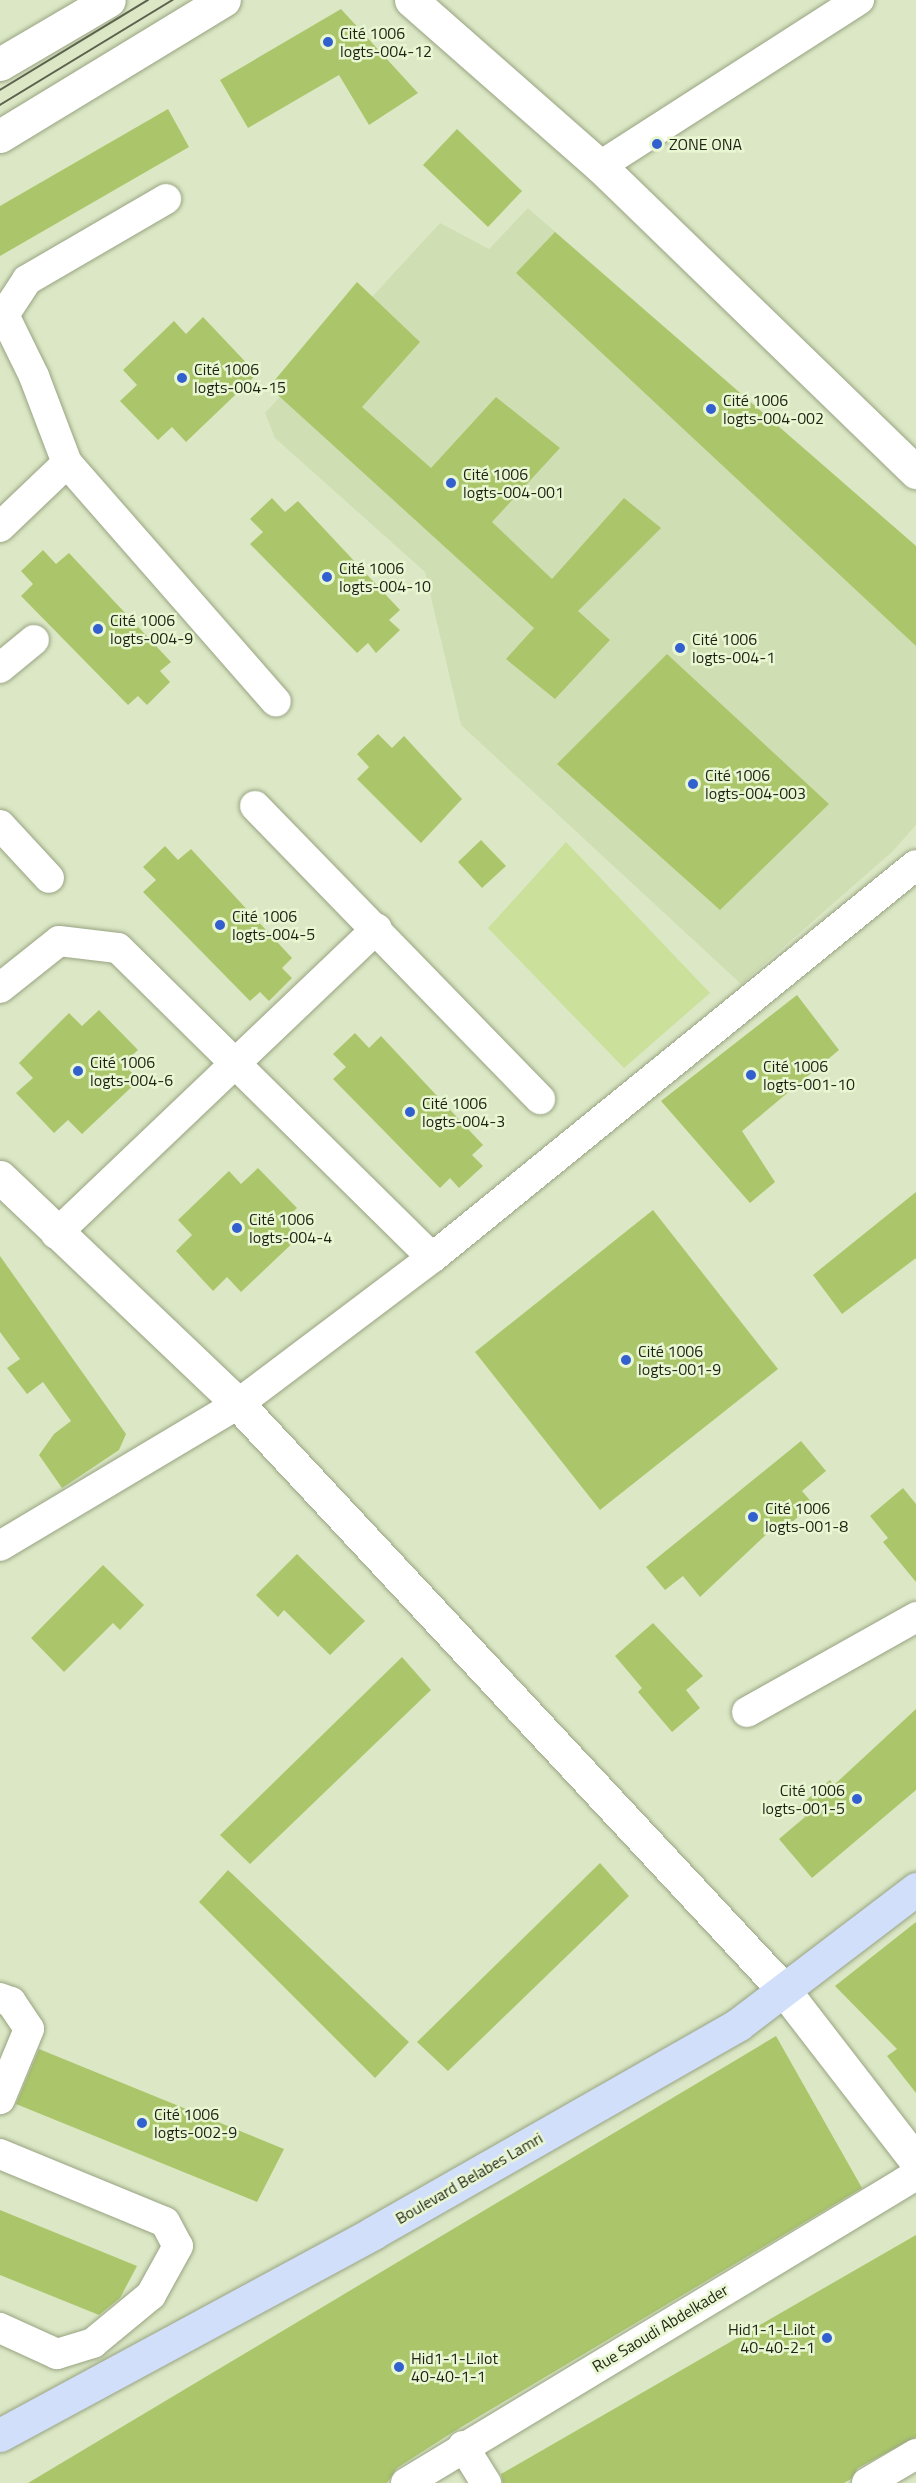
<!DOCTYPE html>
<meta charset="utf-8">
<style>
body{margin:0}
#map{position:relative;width:916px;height:2483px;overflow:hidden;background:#dce8c5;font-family:"Titillium Web",sans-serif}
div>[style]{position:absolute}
.built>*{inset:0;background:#d0deb4}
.green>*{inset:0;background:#cae09b}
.building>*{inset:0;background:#abc66a}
.roads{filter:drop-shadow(0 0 2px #98a382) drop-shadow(0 0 2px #98a382)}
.minor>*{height:30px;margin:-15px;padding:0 15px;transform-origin:15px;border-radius:15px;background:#fff}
.tertiary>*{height:33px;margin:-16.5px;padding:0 16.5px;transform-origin:16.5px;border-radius:16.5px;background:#fff}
.secondary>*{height:33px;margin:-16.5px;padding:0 16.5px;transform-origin:16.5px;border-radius:16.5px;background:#d2dffb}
.tram>*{height:1.5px;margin:-0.75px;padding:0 0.75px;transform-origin:0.75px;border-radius:0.75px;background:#5c624e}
.dots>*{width:16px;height:16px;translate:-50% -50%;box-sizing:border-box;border:3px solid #e9f6d2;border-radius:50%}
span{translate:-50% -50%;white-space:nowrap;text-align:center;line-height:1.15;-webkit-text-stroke:5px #e9f6d2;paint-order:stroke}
.poi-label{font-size:16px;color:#1e2215}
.left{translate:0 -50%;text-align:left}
.right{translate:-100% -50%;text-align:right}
.street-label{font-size:16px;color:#1e2215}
</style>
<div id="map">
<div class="built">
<i style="clip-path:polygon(528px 208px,916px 546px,916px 825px,892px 852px,741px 984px,461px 725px,425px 572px,275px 438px,265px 413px,440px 223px,489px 249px)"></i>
</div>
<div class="green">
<i style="clip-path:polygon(566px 842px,710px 993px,624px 1068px,488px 928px)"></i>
</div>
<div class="building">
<i style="clip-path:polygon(341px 9px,418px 93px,369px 125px,339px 75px,248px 128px,220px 80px)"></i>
<i style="clip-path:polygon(168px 109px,189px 147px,0 256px,0 206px)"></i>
<i style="clip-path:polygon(457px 129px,522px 191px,488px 227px,423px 165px)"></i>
<i style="clip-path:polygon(555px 232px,916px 546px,916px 646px,516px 273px)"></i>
<i style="clip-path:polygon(357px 282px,420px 342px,362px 407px,431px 468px,496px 397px,560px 448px,492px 522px,552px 579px,624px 498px,661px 528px,578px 611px,610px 640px,555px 699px,506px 659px,534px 628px,269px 387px)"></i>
<i style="clip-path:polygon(203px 317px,257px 374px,186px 442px,172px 427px,158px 440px,120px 401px,137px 385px,123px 370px,174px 321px,186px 334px)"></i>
<i style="clip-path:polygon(272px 498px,285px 512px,298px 501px,400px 610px,389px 620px,400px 630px,376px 653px,368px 643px,357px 653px,250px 544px,263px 532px,250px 519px)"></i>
<i style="clip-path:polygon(43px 550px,56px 564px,69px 553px,171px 662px,160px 671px,170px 682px,147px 705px,138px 696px,128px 705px,21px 596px,33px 584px,21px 571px)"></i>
<i style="clip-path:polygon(667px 654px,829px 804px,720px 910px,557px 764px)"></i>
<i style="clip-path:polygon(378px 734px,392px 748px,404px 736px,462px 799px,421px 843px,357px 779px,369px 767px,357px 754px)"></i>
<i style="clip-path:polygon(481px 840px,506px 866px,482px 888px,458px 862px)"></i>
<i style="clip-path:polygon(165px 846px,178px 860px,191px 849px,292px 958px,282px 968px,292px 978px,269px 1001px,260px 992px,250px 1001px,143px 892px,156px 880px,143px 867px)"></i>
<i style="clip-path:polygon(797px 995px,839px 1050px,742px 1131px,775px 1182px,750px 1203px,661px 1101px)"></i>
<i style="clip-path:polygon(99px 1010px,138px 1050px,123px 1064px,139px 1080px,82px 1134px,68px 1120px,54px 1133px,16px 1093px,33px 1078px,19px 1063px,69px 1013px,82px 1026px)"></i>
<i style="clip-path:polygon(355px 1033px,369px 1048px,381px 1036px,483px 1145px,472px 1155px,483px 1166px,459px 1188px,450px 1178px,440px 1188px,333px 1079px,346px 1067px,333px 1054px)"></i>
<i style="clip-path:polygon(258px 1168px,297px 1208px,283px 1221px,298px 1238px,241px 1292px,227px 1277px,213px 1291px,176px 1251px,192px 1235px,178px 1220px,229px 1171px,241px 1184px)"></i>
<i style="clip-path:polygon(916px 1192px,916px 1258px,842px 1314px,813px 1275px)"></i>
<i style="clip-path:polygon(653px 1210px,778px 1369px,600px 1510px,475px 1352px)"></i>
<i style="clip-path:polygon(0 1256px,126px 1434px,119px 1450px,62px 1488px,39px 1455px,54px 1434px,71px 1421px,43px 1382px,27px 1394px,7px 1368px,20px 1359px,0 1332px)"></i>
<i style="clip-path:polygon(801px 1441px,826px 1471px,802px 1491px,813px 1504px,777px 1535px,772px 1529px,700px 1597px,683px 1576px,665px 1590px,646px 1567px)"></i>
<i style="clip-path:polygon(903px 1488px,916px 1504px,916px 1582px,883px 1542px,888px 1538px,870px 1516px)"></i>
<i style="clip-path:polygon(297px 1554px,365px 1621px,330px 1655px,284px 1610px,278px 1617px,256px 1595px)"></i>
<i style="clip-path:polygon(103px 1565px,144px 1605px,120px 1630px,113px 1623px,64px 1672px,31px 1638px)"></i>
<i style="clip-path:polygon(653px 1623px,703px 1676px,686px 1690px,700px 1708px,672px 1732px,638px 1692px,642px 1688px,615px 1656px)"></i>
<i style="clip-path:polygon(402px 1657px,431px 1690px,250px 1864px,220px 1835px)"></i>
<i style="clip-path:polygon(916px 1709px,916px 1790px,812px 1878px,779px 1839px,805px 1817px,797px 1808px,830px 1780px,834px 1785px)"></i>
<i style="clip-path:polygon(600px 1863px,629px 1896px,448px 2071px,417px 2042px)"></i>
<i style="clip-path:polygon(228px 1870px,409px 2042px,375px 2078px,199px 1902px)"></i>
<i style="clip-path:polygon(916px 1922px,916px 2093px,887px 2056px,897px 2049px,835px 1986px)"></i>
<i style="clip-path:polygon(776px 2036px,862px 2188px,453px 2432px,397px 2468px,387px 2483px,28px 2483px)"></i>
<i style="clip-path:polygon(39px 2049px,284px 2149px,257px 2202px,16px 2104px)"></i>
<i style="clip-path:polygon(0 2210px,137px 2266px,120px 2298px,99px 2315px,0 2275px)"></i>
<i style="clip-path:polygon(916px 2235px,916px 2437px,858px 2468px,851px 2479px,844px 2483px,503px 2483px,501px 2474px)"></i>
</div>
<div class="roads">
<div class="minor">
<i style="left:600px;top:166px;width:308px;rotate:-32.7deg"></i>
<i style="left:67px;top:463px;width:93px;rotate:-110.8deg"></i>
<i style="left:34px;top:376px;width:68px;rotate:-116.2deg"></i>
<i style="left:4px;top:315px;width:42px;rotate:-56.7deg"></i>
<i style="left:27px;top:280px;width:161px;rotate:-30.2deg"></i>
<i style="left:0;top:527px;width:93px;rotate:-43.7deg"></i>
<i style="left:67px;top:463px;width:317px;rotate:48.8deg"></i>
<i style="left:0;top:668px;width:44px;rotate:-39.5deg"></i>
<i style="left:255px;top:806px;width:409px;rotate:45.8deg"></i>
<i style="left:0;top:825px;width:72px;rotate:47.2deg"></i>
<i style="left:0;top:988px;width:75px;rotate:-38.5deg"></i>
<i style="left:59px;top:941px;width:59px;rotate:6.8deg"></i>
<i style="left:118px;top:948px;width:441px;rotate:44.6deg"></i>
<i style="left:56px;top:1234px;width:443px;rotate:-43.6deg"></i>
<i style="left:0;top:1546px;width:277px;rotate:-30.8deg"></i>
<i style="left:238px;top:1404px;width:243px;rotate:-37deg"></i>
<i style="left:432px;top:1258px;width:623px;rotate:-39.08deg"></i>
<i style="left:747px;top:1712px;width:194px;rotate:-29.3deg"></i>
<i style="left:0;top:1998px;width:12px;rotate:20deg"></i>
<i style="left:11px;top:2002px;width:32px;rotate:56deg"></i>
<i style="left:29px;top:2029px;width:76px;rotate:112.5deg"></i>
<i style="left:0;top:2154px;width:178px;rotate:22.4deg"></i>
<i style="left:165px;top:2222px;width:27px;rotate:62deg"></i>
<i style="left:178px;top:2246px;width:56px;rotate:118.9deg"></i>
<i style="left:151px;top:2295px;width:75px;rotate:140.4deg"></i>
<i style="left:93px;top:2343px;width:38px;rotate:163deg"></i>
<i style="left:57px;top:2354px;width:63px;rotate:-155.5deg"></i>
<i style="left:463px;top:2446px;width:44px;rotate:58.1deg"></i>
<i style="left:406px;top:2483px;width:596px;rotate:-31.13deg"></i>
<i style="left:867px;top:2483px;width:57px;rotate:-30.6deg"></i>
</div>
<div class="tertiary">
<i style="left:411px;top:0;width:252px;rotate:41.3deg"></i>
<i style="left:600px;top:166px;width:440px;rotate:44.1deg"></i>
<i style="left:0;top:64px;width:126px;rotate:-30.4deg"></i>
<i style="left:0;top:136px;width:262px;rotate:-31.3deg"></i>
<i style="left:0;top:1177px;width:329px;rotate:43.6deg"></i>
<i style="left:238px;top:1404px;width:800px;rotate:47.03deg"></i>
<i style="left:783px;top:1989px;width:217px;rotate:52.3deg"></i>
</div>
<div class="secondary">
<i style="left:0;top:2435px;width:424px;rotate:-28.4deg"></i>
<i style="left:373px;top:2233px;width:421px;rotate:-29.7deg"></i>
<i style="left:739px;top:2024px;width:223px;rotate:-37.3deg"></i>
</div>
</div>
<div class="tram">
<i style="left:0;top:90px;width:173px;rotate:-31.3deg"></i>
<i style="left:0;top:105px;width:202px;rotate:-31.3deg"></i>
</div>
<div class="dots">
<i style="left:328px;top:42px;background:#3260cf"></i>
<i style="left:657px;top:144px;background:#3260cf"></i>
<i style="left:182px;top:378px;background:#3260cf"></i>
<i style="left:711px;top:409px;background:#3260cf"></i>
<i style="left:451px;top:483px;background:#3260cf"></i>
<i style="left:327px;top:577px;background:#3260cf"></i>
<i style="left:98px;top:629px;background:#3260cf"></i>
<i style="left:680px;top:648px;background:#3260cf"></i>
<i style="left:693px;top:784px;background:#3260cf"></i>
<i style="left:220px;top:925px;background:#3260cf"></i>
<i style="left:78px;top:1071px;background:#3260cf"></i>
<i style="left:751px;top:1075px;background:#3260cf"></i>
<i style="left:410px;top:1112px;background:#3260cf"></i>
<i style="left:237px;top:1228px;background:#3260cf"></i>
<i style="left:626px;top:1360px;background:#3260cf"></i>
<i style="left:753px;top:1517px;background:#3260cf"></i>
<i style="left:857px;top:1799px;background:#3260cf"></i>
<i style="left:142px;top:2123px;background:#3260cf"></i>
<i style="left:827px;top:2338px;background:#3260cf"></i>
<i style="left:399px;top:2367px;background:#3260cf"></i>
</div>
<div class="poi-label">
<span class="left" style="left:340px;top:42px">Cité 1006<br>logts-004-12</span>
<span class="left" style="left:669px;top:144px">ZONE ONA</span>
<span class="left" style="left:194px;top:378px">Cité 1006<br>logts-004-15</span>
<span class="left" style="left:723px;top:409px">Cité 1006<br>logts-004-002</span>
<span class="left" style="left:463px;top:483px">Cité 1006<br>logts-004-001</span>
<span class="left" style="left:339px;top:577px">Cité 1006<br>logts-004-10</span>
<span class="left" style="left:110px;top:629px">Cité 1006<br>logts-004-9</span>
<span class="left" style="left:692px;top:648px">Cité 1006<br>logts-004-1</span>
<span class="left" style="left:705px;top:784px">Cité 1006<br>logts-004-003</span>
<span class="left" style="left:232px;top:925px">Cité 1006<br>logts-004-5</span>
<span class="left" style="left:90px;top:1071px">Cité 1006<br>logts-004-6</span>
<span class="left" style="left:763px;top:1075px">Cité 1006<br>logts-001-10</span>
<span class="left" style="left:422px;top:1112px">Cité 1006<br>logts-004-3</span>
<span class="left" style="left:249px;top:1228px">Cité 1006<br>logts-004-4</span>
<span class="left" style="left:638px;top:1360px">Cité 1006<br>logts-001-9</span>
<span class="left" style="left:765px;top:1517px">Cité 1006<br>logts-001-8</span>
<span class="right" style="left:845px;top:1799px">Cité 1006<br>logts-001-5</span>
<span class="left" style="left:154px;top:2123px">Cité 1006<br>logts-002-9</span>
<span class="right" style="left:815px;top:2338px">Hid1-1-L.ilot<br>40-40-2-1</span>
<span class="left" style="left:411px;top:2367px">Hid1-1-L.ilot<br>40-40-1-1</span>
</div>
<div class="street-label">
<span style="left:469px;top:2178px;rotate:-30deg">Boulevard Belabes Lamri</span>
<span style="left:660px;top:2328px;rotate:-31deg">Rue Saoudi Abdelkader</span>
</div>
</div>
